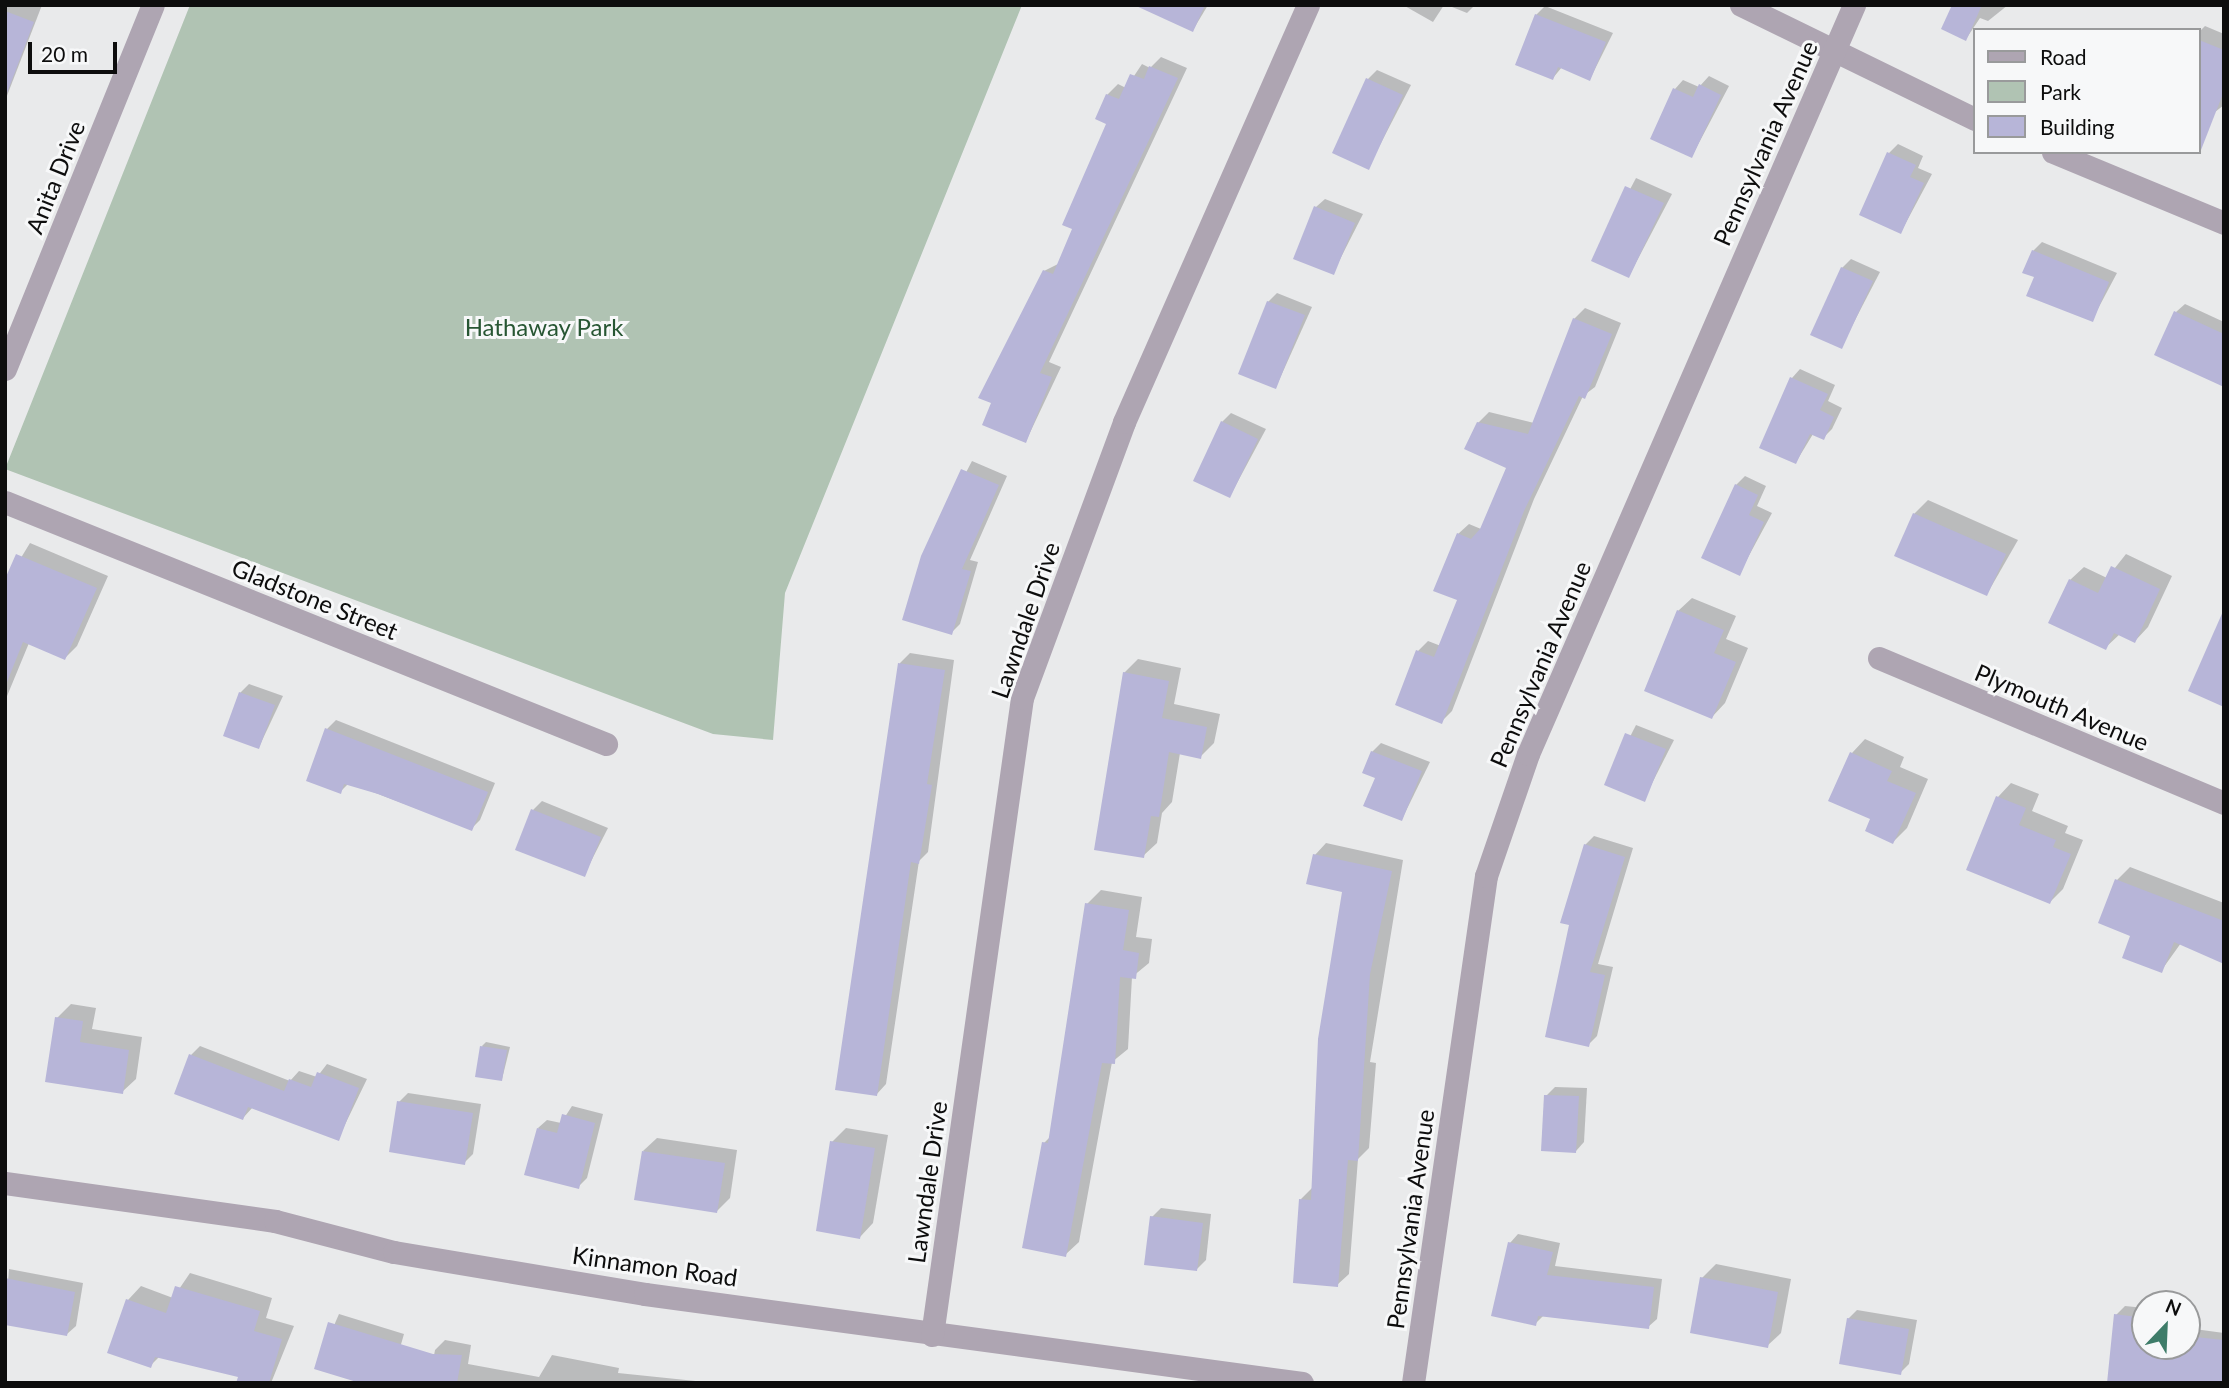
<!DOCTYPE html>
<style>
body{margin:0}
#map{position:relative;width:2229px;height:1388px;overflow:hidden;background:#e9eaeb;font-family:Lato,sans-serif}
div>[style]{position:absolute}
.green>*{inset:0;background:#b0c3b3}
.shadow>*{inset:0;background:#0003}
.building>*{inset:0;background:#b7b5d8}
.street>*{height:23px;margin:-11.5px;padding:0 11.5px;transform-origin:11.5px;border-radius:11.5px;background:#aea5b2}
span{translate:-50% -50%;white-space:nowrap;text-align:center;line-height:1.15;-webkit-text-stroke:6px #f7f8f9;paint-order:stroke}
.street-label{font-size:24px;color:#0d0d0d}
.park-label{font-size:24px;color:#275633}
.frame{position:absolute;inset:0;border:7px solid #0d0d0d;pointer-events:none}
.legend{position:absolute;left:1973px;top:28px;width:228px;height:126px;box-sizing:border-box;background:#f7f8f9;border:2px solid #999a9b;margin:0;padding:9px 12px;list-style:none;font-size:21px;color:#0d0d0d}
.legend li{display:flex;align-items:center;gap:14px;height:35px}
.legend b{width:35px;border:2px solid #999a9b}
.north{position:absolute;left:2131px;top:1290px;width:70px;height:70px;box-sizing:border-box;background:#f7f8f9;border:2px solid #999a9b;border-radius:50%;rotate:23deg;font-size:19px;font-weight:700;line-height:28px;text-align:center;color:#0d0d0d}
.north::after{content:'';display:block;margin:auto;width:24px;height:32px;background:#3e7c69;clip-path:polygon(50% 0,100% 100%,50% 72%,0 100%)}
.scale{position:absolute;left:28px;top:42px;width:89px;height:32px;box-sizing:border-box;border:4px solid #0d0d0d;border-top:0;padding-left:9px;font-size:21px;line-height:24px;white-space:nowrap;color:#0d0d0d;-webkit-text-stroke:5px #f7f8f9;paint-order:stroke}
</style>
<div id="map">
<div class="green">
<i style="clip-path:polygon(190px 5px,1022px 5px,785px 593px,773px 740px,713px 734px,5px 469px)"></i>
</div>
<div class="shadow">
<i style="clip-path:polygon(5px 5px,42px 5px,5px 101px)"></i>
<i style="clip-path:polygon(1155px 5px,1208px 5px,1193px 30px)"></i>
<i style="clip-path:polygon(1403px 5px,1444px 5px,1433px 22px)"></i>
<i style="clip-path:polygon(1447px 5px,1475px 5px,1467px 13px)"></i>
<i style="clip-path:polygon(1954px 5px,2008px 5px,1988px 21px,1980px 18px,1966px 39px)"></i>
<i style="clip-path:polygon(1545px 6px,1613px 33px,1590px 79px,1562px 67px,1553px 78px,1536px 15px)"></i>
<i style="clip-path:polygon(2205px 26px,2224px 34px,2224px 105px,2215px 112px,2199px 106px,2199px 32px)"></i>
<i style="clip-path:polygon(1161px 57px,1187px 68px,1049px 362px,1061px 367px,1026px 441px,993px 402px,980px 397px,1044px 271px,1060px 263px,1074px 228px,1108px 123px,1107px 95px,1118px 84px,1126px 88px,1142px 64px,1150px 68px)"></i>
<i style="clip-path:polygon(1377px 70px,1411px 85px,1368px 168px,1368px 79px)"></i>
<i style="clip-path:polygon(1709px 76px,1729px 86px,1692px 156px,1675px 89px,1683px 80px,1699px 87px)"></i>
<i style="clip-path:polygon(1898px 144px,1923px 156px,1918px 168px,1932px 174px,1901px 232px,1889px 153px)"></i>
<i style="clip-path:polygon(1636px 178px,1672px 194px,1629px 276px,1593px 260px)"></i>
<i style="clip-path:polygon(1325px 199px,1363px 214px,1333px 273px,1316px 207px)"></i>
<i style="clip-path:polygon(2042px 242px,2117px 273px,2092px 320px,2036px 276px,2033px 251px)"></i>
<i style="clip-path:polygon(1851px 259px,1880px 272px,1841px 347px,1842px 268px)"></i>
<i style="clip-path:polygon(1277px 293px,1312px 307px,1276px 387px,1268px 302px)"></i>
<i style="clip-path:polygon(2185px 304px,2224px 322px,2224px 385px,2176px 312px)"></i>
<i style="clip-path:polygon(1585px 308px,1621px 323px,1595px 387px,1583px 396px,1534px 499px,1452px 711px,1441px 722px,1418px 651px,1428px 641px,1441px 646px,1459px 599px,1458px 534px,1469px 524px,1481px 529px,1509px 467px,1478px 423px,1489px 412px,1534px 423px,1574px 319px)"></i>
<i style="clip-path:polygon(1800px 369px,1835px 385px,1828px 401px,1842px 408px,1832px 429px,1823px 438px,1813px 434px,1796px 462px,1792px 378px)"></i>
<i style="clip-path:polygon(1231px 413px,1266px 429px,1230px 496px,1222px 422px)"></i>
<i style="clip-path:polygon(972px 461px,1007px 476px,970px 560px,978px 562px,960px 624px,951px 633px,922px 557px)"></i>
<i style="clip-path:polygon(1745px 476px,1766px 486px,1757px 506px,1772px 513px,1739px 574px,1736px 485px)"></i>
<i style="clip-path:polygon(1928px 500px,2018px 540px,1987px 594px,1897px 555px,1914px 514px)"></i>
<i style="clip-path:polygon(30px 543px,108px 576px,77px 646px,65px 658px,29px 643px,5px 701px,5px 584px)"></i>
<i style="clip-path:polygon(2126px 554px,2172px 576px,2148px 627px,2135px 641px,2120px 634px,2105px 648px,2070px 580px,2084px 567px,2107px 578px)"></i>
<i style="clip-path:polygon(1692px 598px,1736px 616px,1726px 639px,1748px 648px,1725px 703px,1712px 717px,1678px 611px)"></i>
<i style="clip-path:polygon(910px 653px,954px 660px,928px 852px,919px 861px,886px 1084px,876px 1095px,900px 663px)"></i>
<i style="clip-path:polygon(1138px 659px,1181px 668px,1174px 704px,1220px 714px,1214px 743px,1200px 757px,1180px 753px,1172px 802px,1162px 813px,1157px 843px,1143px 856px,1124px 673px)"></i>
<i style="clip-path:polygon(249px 684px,283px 696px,259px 747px,240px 693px)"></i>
<i style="clip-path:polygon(336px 720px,495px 783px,480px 820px,471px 829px,349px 783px,340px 792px,327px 729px)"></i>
<i style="clip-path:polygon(1636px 725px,1674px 740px,1644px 799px,1606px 784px)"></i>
<i style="clip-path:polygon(1865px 739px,1904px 757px,1900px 767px,1928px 779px,1907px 828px,1893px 842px,1872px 818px,1852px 753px)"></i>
<i style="clip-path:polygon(1381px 743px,1430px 762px,1402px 819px,1377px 777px,1372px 752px)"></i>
<i style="clip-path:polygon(2011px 783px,2039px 794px,2032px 811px,2068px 826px,2065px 833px,2083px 840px,2063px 889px,2050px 902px,1968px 869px,1998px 797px)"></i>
<i style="clip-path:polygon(542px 801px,608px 828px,584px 875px,533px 810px)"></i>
<i style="clip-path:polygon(1594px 836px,1633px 848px,1598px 964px,1613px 967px,1597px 1036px,1588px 1045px,1585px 845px)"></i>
<i style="clip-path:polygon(1326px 843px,1403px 860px,1370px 1062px,1376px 1063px,1369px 1148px,1358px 1159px,1349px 1274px,1337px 1285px,1301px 1199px,1312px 1188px,1344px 891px,1315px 855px)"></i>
<i style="clip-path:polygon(2130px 867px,2224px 903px,2224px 962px,2181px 943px,2161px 971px,2133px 935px,2117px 880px)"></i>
<i style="clip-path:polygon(1101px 890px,1142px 897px,1136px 937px,1152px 939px,1149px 963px,1132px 977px,1128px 1049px,1112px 1062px,1079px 1242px,1065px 1255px,1044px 1143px,1051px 1136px,1087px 904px)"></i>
<i style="clip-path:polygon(71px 1004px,96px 1008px,92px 1029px,142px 1037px,136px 1079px,122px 1092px,57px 1018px)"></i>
<i style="clip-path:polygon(486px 1042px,510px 1047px,502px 1079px,482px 1046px)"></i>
<i style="clip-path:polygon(200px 1046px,290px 1081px,299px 1071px,317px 1077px,327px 1064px,367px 1079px,338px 1139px,253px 1107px,243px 1118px,191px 1055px)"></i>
<i style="clip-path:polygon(1555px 1087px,1587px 1088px,1584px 1142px,1576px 1151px,1546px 1096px)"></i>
<i style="clip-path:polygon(408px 1093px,481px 1104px,473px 1154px,464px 1163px,399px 1102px)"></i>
<i style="clip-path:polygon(572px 1106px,603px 1114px,587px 1178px,578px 1187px,538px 1128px,547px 1120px,561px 1123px)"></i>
<i style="clip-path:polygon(846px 1128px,888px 1135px,873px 1223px,860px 1237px,832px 1142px)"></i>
<i style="clip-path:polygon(657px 1138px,737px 1150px,730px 1198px,717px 1211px,643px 1151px)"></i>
<i style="clip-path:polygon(1161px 1208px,1211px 1214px,1206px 1260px,1197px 1269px,1152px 1217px)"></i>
<i style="clip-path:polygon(1518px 1234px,1560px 1243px,1555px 1266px,1662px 1279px,1657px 1319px,1648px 1327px,1544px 1315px,1535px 1324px,1510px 1243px)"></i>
<i style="clip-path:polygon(1716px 1264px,1791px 1279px,1781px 1333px,1767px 1346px,1702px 1278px)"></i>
<i style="clip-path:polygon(9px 1269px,83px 1283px,76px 1326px,67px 1334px,5px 1323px)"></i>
<i style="clip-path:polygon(190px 1273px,272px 1298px,266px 1318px,294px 1326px,271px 1383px,238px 1383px,240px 1376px,160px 1356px,150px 1366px,128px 1300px,141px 1286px,173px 1298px)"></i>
<i style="clip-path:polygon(2125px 1306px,2145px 1308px,2145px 1346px,2187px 1346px,2187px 1328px,2224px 1333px,2224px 1383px,2155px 1380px,2116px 1315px)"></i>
<i style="clip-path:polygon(1857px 1310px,1917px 1320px,1909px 1364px,1900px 1373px,1848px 1319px)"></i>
<i style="clip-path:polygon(339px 1314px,404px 1334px,391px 1379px,316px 1367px)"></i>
<i style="clip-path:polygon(445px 1340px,471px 1345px,468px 1364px,539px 1377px,552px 1355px,619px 1368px,618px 1373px,715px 1383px,429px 1383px,435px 1350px)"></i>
</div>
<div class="building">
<i style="clip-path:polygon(1134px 5px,1205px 5px,1193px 32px)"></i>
<i style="clip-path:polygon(1952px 5px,1982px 5px,1966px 41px,1941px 29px)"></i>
<i style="clip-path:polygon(5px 11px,34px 22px,7px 93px,5px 93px)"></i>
<i style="clip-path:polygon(1535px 14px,1606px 42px,1590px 81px,1558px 67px,1553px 80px,1515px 65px)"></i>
<i style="clip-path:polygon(2199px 40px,2224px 50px,2224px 91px,2201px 150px)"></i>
<i style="clip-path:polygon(1149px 66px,1178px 78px,1040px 373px,1052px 377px,1026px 443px,982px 425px,991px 403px,978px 398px,1043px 270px,1053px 274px,1072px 229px,1062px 225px,1106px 124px,1095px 119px,1106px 94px,1119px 99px,1130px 74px,1144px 79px)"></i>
<i style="clip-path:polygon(1366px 78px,1403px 95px,1369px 170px,1332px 153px)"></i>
<i style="clip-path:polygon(1699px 84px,1721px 95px,1692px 158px,1650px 139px,1673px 88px,1693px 97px)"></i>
<i style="clip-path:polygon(1887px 152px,1916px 165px,1910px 177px,1924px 183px,1901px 234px,1859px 215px)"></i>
<i style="clip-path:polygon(1625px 186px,1664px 203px,1629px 278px,1591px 261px)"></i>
<i style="clip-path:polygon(1314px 206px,1355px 223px,1334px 275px,1293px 259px)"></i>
<i style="clip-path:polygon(2032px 250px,2109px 282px,2093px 322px,2026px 296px,2034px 277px,2022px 273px)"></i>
<i style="clip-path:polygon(1841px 267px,1873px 281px,1842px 349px,1810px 335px)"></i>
<i style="clip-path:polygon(1267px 301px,1305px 315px,1276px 389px,1238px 374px)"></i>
<i style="clip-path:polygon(2174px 311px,2224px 334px,2224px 387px,2154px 355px)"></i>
<i style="clip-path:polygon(1573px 318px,1612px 334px,1585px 399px,1579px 396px,1524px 511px,1442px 724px,1395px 705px,1416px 650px,1434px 657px,1457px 600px,1433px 591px,1457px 533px,1471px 539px,1480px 529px,1506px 468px,1464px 449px,1477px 422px,1528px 434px)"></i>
<i style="clip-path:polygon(1790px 377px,1828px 394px,1820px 410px,1834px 417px,1824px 440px,1810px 434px,1796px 464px,1759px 448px)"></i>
<i style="clip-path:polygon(1221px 421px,1258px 439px,1230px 498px,1193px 481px)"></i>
<i style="clip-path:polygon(961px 469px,999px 485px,962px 569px,971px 571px,952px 635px,902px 620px,921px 556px)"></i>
<i style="clip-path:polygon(1735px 484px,1758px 495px,1749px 515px,1764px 522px,1740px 576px,1701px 558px)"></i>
<i style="clip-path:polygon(1913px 513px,2006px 554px,1987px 596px,1894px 556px)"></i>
<i style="clip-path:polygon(16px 554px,97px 588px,65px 660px,23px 642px,7px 682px,5px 579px)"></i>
<i style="clip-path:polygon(2111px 566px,2160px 589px,2135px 643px,2114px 633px,2106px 650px,2048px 623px,2069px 579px,2098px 593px)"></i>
<i style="clip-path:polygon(2224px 609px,2224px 707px,2188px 691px)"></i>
<i style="clip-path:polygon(1677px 610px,1724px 630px,1714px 653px,1736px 662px,1712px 719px,1644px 691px)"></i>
<i style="clip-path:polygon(898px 663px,945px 670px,927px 784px,932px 785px,919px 864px,911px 862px,877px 1096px,835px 1090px)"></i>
<i style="clip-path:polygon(1123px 672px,1169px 681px,1162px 718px,1207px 727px,1201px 759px,1169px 752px,1159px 817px,1151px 816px,1144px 858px,1094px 850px)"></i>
<i style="clip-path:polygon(239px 692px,275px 705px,259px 749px,223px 736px)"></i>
<i style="clip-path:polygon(325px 728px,488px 792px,472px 831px,378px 794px,344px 784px,341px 794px,306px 781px)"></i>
<i style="clip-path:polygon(1625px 733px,1666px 749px,1645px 802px,1604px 785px)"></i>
<i style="clip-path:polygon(1371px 751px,1422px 771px,1402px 821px,1363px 806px,1375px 778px,1362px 773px)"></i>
<i style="clip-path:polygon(1850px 752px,1892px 771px,1887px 781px,1916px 793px,1893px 844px,1865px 831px,1870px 819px,1828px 801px)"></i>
<i style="clip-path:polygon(1996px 796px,2026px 808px,2019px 825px,2056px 840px,2053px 847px,2071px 854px,2050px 904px,1966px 870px)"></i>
<i style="clip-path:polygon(531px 809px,601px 837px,585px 877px,515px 850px)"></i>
<i style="clip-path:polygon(1584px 844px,1625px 857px,1590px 972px,1605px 975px,1589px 1047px,1545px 1037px,1569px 925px,1560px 923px)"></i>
<i style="clip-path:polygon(1313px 854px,1392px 871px,1370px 974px,1358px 1161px,1348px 1160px,1338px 1287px,1293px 1283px,1299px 1199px,1311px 1200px,1318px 1039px,1342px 892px,1306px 884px)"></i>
<i style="clip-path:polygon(2115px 879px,2224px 921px,2224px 964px,2174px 942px,2162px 973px,2122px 958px,2130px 936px,2098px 923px)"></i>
<i style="clip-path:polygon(1085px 903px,1129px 910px,1123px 950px,1139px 953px,1136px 979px,1120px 977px,1115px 1064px,1102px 1063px,1066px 1257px,1022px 1248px,1042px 1142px,1048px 1143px)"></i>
<i style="clip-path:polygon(55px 1017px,83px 1021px,80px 1042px,129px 1050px,123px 1094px,45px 1082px)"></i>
<i style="clip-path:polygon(480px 1046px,507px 1050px,502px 1081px,475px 1077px)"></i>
<i style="clip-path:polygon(189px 1054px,284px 1091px,289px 1079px,311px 1087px,317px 1072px,359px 1088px,339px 1141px,248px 1107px,243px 1120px,174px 1094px)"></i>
<i style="clip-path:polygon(1544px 1095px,1579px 1096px,1576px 1153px,1541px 1151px)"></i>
<i style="clip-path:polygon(397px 1101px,473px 1113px,465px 1165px,389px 1152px)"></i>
<i style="clip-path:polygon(562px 1114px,595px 1123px,579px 1189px,524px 1175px,537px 1128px,557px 1133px)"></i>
<i style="clip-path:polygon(830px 1141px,875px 1148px,860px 1239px,816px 1231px)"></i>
<i style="clip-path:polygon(642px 1151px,725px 1163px,717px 1213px,634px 1200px)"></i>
<i style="clip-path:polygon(1150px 1216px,1203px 1223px,1197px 1271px,1144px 1265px)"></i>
<i style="clip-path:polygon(1508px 1242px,1553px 1252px,1547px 1275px,1654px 1287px,1649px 1329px,1538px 1316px,1536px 1326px,1491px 1316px)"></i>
<i style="clip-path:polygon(1700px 1277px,1778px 1292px,1768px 1348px,1690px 1333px)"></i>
<i style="clip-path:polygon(5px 1278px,75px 1292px,67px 1336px,5px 1325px)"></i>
<i style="clip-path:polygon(175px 1286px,260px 1311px,254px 1331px,282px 1339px,269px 1383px,236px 1383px,238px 1377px,155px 1357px,151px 1368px,107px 1353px,126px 1299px,166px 1313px)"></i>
<i style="clip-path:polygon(2114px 1314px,2145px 1318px,2145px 1346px,2195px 1346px,2195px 1337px,2224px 1340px,2224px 1383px,2107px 1383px)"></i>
<i style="clip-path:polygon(1847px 1318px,1909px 1329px,1901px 1375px,1839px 1364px)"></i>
<i style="clip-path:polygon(328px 1322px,433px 1354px,462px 1355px,457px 1383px,360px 1383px,314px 1369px)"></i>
</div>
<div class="street">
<i style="left:1741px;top:5px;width:260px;rotate:26deg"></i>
<i style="left:2053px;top:152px;width:185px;rotate:22.5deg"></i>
<i style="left:5px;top:369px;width:393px;rotate:-67.9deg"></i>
<i style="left:5px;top:502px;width:648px;rotate:21.93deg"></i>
<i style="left:1879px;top:658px;width:374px;rotate:22.8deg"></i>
<i style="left:5px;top:1183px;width:273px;rotate:8deg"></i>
<i style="left:275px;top:1221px;width:123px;rotate:14.6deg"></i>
<i style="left:394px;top:1252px;width:254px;rotate:9.5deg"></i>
<i style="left:645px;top:1294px;width:663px;rotate:7.71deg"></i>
<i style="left:932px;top:1335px;width:643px;rotate:-81.96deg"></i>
<i style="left:1022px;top:698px;width:294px;rotate:-69.7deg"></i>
<i style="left:1124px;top:422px;width:456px;rotate:-66.2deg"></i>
<i style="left:1413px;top:1383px;width:512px;rotate:-81.81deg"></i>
<i style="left:1486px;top:876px;width:129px;rotate:-71deg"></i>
<i style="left:1528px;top:754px;width:817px;rotate:-66.48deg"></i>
</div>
<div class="street-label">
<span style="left:1765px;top:143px;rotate:-66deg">Pennsylvania Avenue</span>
<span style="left:55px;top:177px;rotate:-68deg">Anita Drive</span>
<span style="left:315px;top:599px;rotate:22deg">Gladstone Street</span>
<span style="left:1025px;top:620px;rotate:-71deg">Lawndale Drive</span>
<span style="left:1540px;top:664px;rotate:-67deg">Pennsylvania Avenue</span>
<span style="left:2062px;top:707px;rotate:23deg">Plymouth Avenue</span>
<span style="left:927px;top:1182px;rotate:-82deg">Lawndale Drive</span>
<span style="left:1410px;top:1219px;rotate:-82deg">Pennsylvania Avenue</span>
<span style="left:655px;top:1266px;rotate:8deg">Kinnamon Road</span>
</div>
<div class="park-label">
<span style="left:544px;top:327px">Hathaway Park</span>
</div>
<div class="frame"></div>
<ul class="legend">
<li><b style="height:9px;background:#aea5b2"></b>Road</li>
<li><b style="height:19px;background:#b0c3b3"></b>Park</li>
<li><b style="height:19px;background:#b7b5d8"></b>Building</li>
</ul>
<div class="north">N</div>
<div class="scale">20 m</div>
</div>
